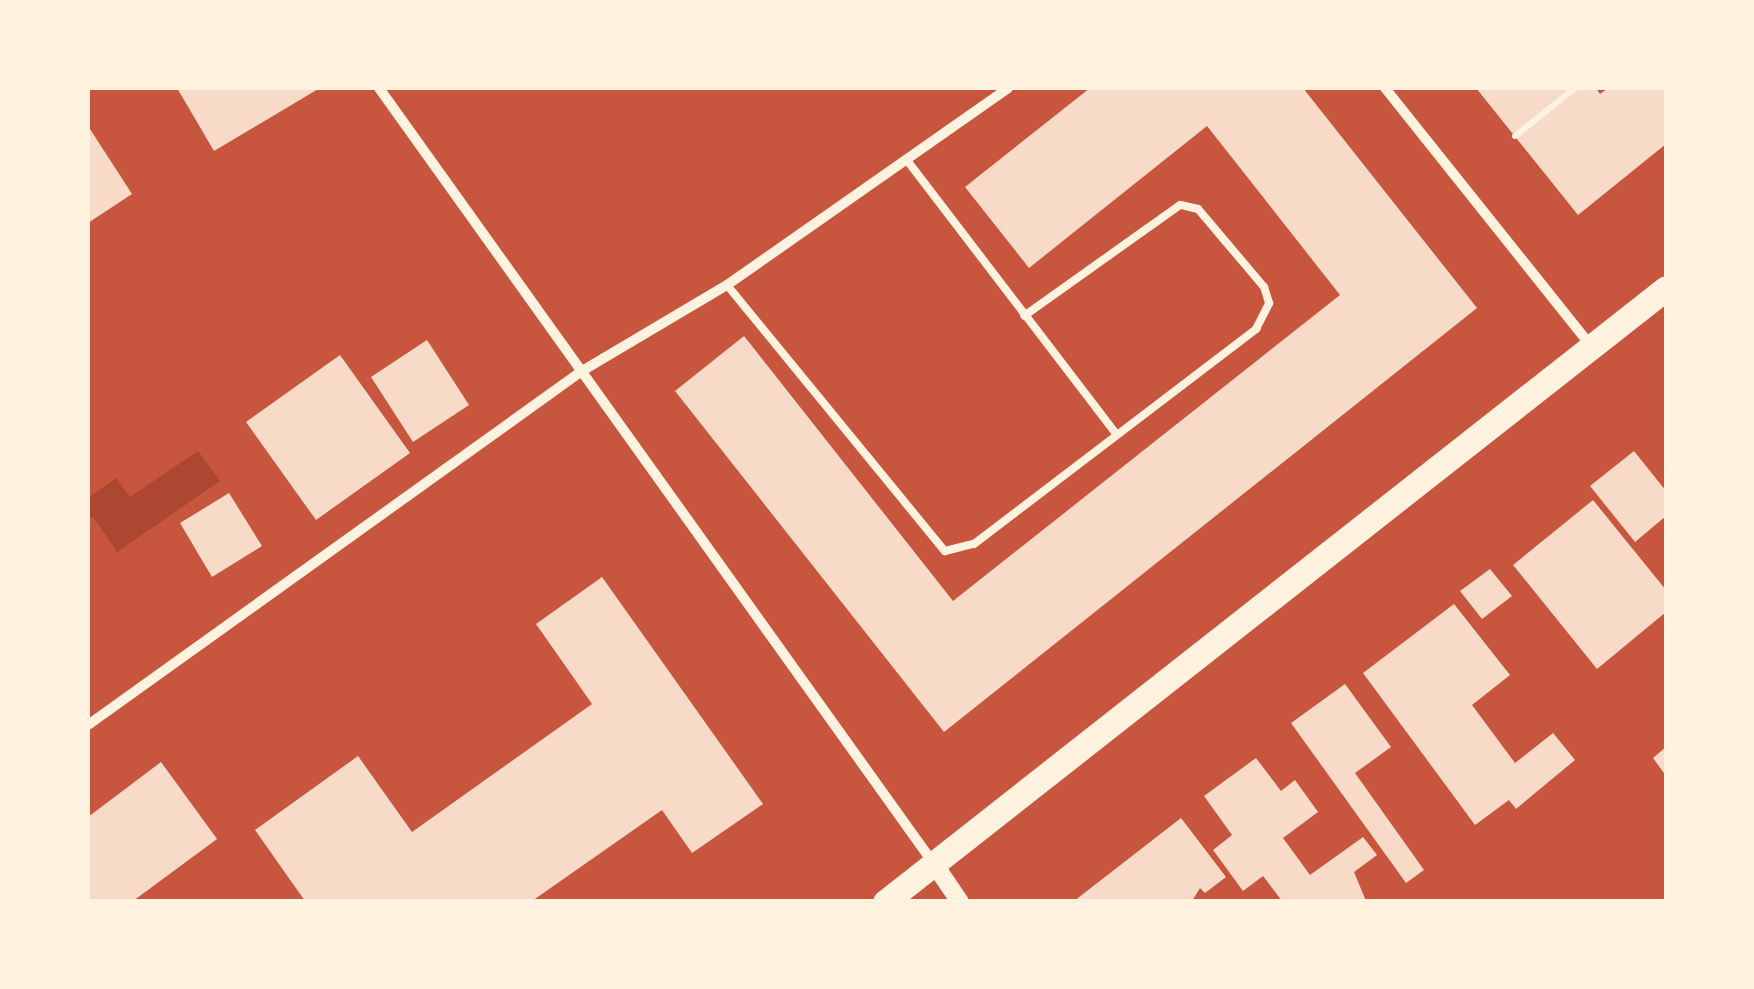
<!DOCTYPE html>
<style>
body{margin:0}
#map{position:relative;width:1754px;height:989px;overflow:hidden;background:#c8553d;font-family:"Work Sans",sans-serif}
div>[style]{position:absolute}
.green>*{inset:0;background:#ae4732}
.building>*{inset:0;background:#f7dbc8}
.path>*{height:6px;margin:-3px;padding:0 3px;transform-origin:3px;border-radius:3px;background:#fff3e0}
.service>*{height:8px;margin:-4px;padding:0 4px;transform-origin:4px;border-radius:4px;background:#fff3e0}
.minor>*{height:10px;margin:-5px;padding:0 5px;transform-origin:5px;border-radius:5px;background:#fff3e0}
.tertiary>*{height:18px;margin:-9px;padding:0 9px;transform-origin:9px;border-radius:9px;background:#fff3e0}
.primary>*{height:25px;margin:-12.5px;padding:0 12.5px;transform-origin:12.5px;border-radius:12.5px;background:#fff3e0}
span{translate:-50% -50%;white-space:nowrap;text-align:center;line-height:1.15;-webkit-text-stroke:8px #fff3e0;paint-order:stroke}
.frame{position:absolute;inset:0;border:90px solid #fff3e0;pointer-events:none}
</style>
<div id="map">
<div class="green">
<i style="clip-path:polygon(198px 451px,220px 481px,117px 552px,93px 517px,88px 520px,88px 498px,116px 478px,130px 497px)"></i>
</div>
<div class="building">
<i style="clip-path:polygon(177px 88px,320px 88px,214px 151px)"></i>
<i style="clip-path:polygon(1090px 88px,1303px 88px,1477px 308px,944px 732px,675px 391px,744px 336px,953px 601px,1340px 295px,1207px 126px,1029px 268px,965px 187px)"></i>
<i style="clip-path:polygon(1476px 88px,1596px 88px,1600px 94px,1608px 88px,1666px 88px,1666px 144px,1578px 215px)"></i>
<i style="clip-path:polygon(88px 126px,132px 194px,88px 223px)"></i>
<i style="clip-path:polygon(427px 340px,469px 405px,413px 442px,371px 377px)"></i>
<i style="clip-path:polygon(340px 355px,410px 453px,316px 520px,246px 422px)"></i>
<i style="clip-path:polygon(1634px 451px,1666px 491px,1666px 516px,1635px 542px,1590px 486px)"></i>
<i style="clip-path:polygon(229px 493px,262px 546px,212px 577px,180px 523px)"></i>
<i style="clip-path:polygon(1593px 500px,1666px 590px,1666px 612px,1597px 669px,1513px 565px)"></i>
<i style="clip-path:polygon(1490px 569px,1512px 596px,1482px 619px,1460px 591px)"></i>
<i style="clip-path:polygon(602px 577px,763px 804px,692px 853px,662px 810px,532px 901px,305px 901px,255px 830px,358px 756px,412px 832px,592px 704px,536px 624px)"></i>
<i style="clip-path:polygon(1454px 604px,1510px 675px,1472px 705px,1515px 763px,1553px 733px,1575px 760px,1516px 809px,1509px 800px,1475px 825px,1363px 673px)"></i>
<i style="clip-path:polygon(1345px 684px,1391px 747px,1355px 773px,1424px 870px,1406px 883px,1291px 723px)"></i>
<i style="clip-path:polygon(1666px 747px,1666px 776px,1653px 758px)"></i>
<i style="clip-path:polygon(1256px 758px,1281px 791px,1295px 780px,1318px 812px,1283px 838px,1310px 875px,1363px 837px,1377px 855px,1354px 872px,1366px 901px,1282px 901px,1263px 876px,1243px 891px,1213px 850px,1232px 835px,1204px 796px)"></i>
<i style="clip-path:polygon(161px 762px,217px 839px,133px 901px,88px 901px,88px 817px)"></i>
<i style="clip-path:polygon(1181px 818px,1226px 877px,1205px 893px,1200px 888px,1192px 901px,1074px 901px)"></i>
</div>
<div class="path">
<i style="left:1515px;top:136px;width:77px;rotate:-38.7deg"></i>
</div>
<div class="service">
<i style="left:906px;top:159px;width:346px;rotate:52.6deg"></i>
<i style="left:727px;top:285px;width:344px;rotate:50.7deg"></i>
<i style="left:945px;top:551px;width:30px;rotate:-14deg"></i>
<i style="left:974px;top:544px;width:355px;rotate:-37.3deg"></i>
<i style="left:1256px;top:329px;width:29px;rotate:-63deg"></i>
<i style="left:1269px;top:303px;width:17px;rotate:-107deg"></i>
<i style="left:1264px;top:287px;width:102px;rotate:-130.2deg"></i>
<i style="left:1198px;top:209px;width:18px;rotate:-167deg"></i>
<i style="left:1180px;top:205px;width:191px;rotate:144.6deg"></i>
</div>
<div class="minor">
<i style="left:379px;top:88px;width:954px;rotate:54.43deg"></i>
<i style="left:1385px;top:88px;width:330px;rotate:51.4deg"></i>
<i style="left:88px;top:725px;width:608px;rotate:-35.63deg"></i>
<i style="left:582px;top:371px;width:169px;rotate:-30.7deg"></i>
<i style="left:727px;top:285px;width:343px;rotate:-35deg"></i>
</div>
<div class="tertiary">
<i style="left:935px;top:865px;width:45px;rotate:56deg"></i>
</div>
<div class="primary">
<i style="left:885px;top:902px;width:993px;rotate:-38.17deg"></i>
</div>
<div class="frame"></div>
</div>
